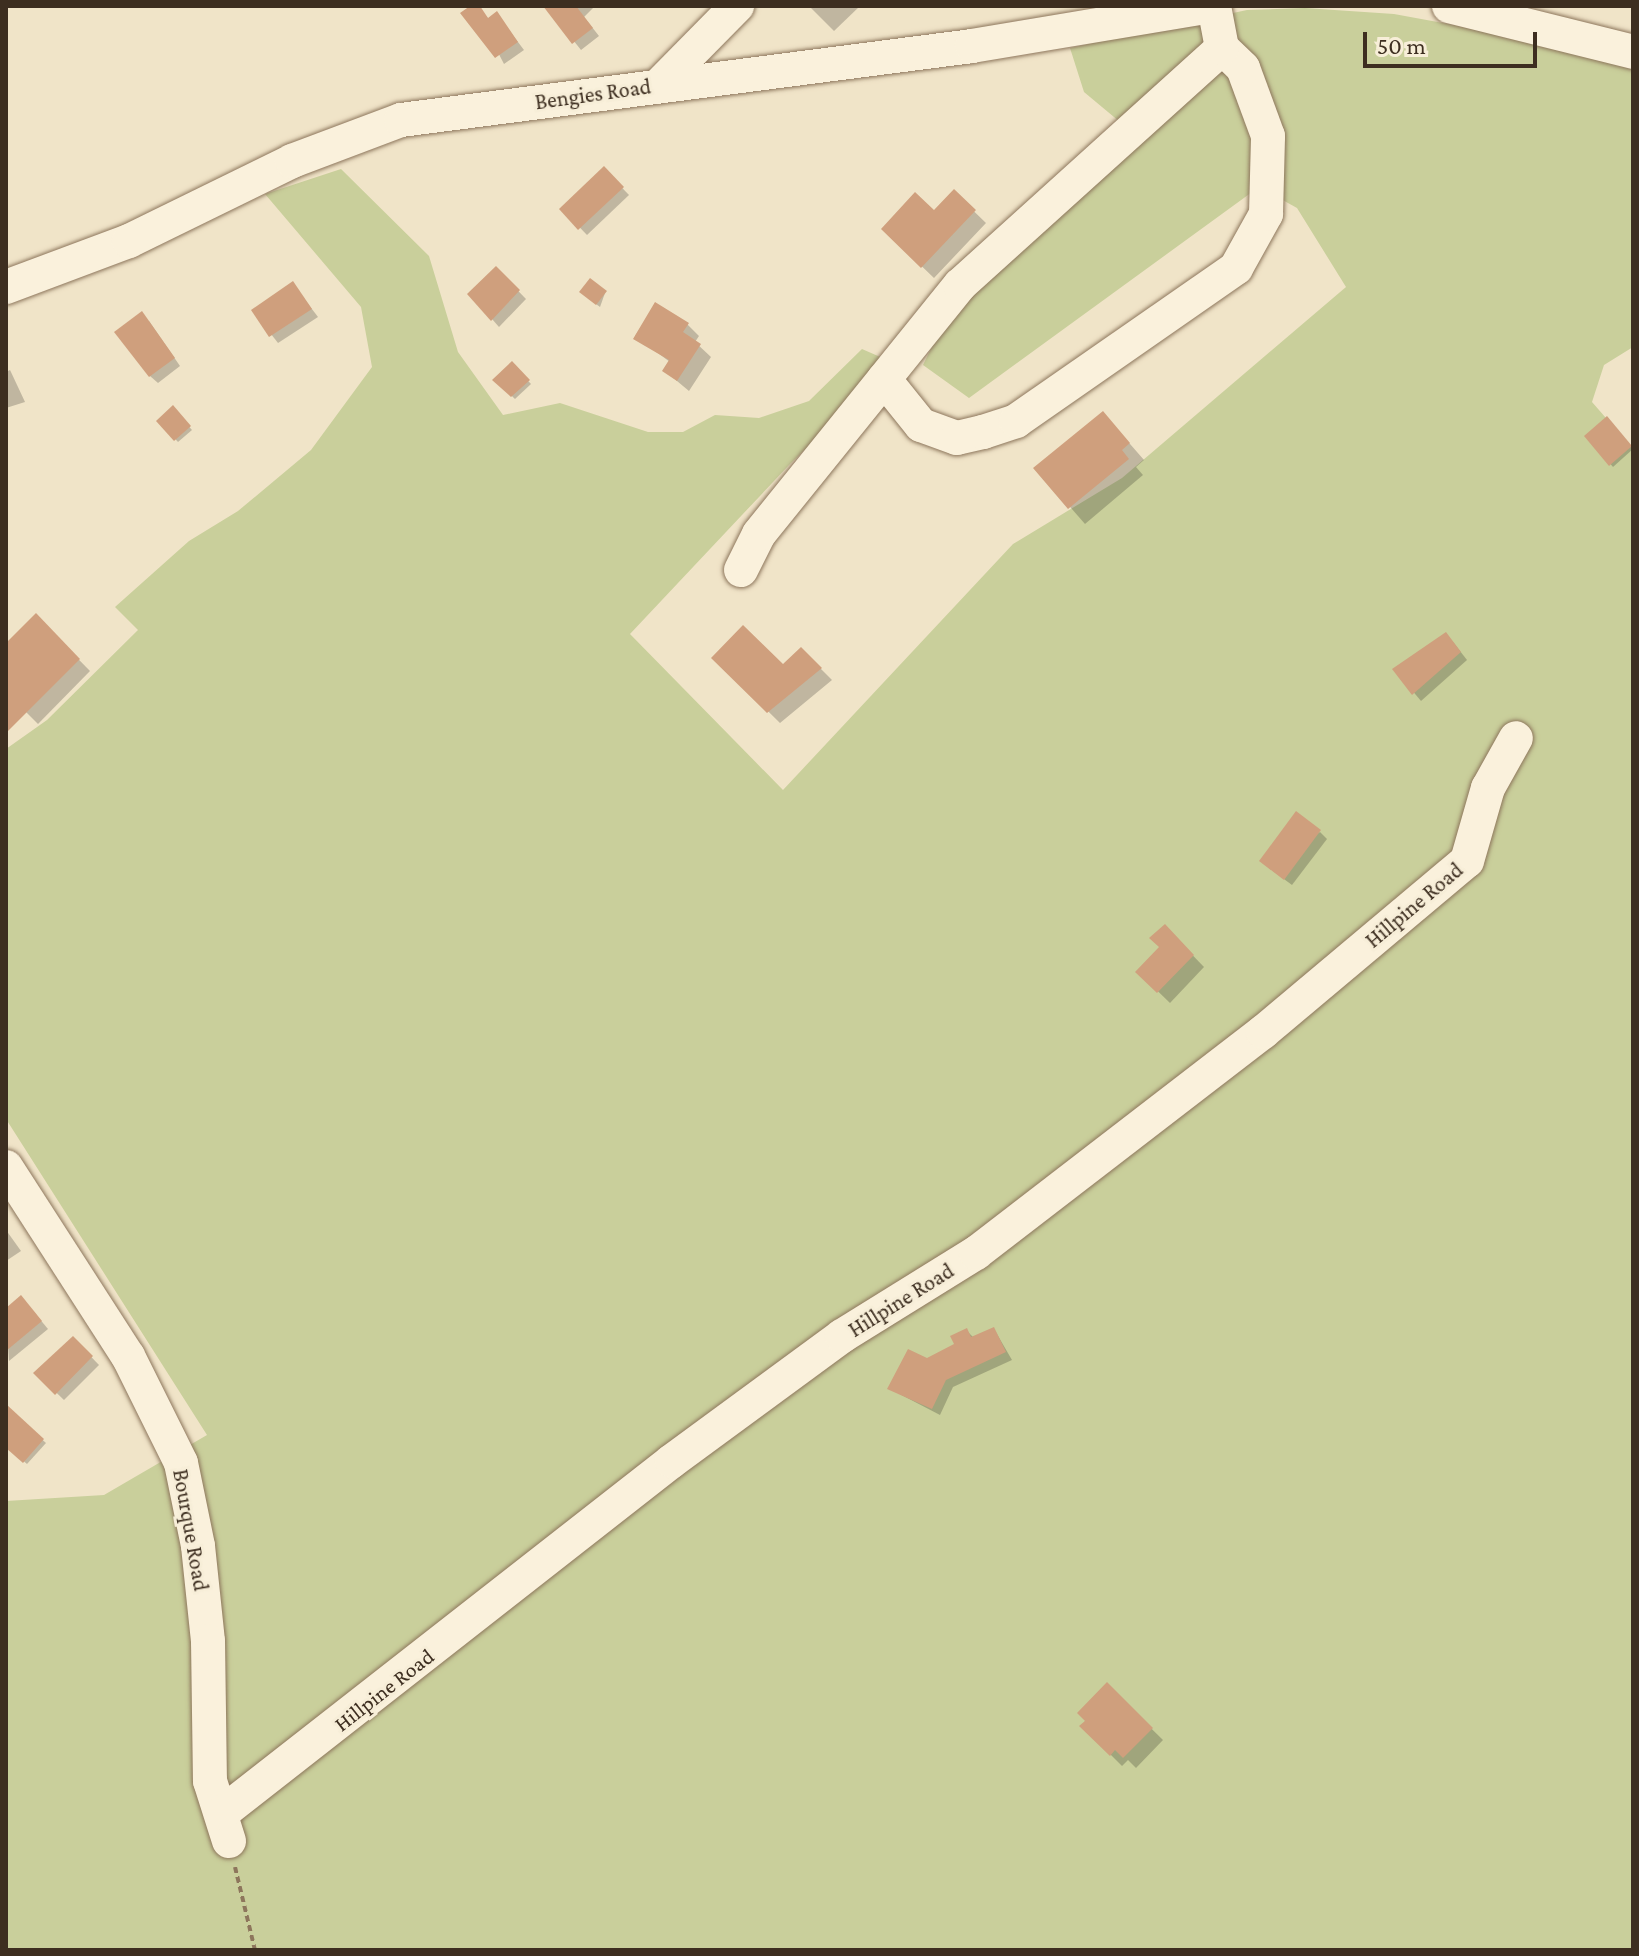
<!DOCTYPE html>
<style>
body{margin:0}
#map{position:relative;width:1639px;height:1956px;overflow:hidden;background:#f0e4c8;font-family:"Crimson Pro",serif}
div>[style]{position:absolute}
.green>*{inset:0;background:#c9cf9b}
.shadow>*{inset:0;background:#0003}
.building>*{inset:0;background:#cf9f7d}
.path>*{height:4px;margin-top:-2px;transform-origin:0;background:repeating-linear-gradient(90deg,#8d765c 0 6px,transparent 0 10px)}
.roads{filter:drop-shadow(0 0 2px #8d765c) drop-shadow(0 0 2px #8d765c)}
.minor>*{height:34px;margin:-17px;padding:0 17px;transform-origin:17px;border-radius:17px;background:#faf1dc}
span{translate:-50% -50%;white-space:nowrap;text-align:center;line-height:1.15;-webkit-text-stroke:6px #f7eed8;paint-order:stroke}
.street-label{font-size:22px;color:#3d2e20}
.frame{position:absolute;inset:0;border:8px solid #3d2e20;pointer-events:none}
.scale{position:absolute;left:1363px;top:32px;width:174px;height:36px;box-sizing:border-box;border:4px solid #3d2e20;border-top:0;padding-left:10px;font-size:24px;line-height:28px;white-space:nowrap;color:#3d2e20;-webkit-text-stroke:6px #f7eed8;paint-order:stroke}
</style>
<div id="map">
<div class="green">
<i style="clip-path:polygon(1305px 8px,1394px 14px,1633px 58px,1633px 347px,1604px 365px,1592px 402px,1633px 449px,1633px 1950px,6px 1950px,6px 1501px,104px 1495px,207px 1435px,6px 1119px,6px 749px,47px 720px,138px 630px,115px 607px,189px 541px,238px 511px,311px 450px,372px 367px,361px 307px,265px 194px,341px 169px,429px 256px,458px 352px,503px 415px,560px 403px,648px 432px,683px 432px,715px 415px,759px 418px,809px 401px,862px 349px,894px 363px,790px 464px,630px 634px,783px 790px,1013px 544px,1122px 478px,1346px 287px,1297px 208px,1259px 187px,969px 398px,923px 365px,943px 324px,1126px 127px,1084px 92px,1070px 48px,1247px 10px)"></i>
</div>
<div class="shadow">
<i style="clip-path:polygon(474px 6px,489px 19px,497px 14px,524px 50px,504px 64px)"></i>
<i style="clip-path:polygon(546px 6px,595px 6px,584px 17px,599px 36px,581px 50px)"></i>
<i style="clip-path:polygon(809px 6px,860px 6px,834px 31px)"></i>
<i style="clip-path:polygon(604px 169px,629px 195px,587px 235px,562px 209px)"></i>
<i style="clip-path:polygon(954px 192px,986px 223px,934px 278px,883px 229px,935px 213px)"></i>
<i style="clip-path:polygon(496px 268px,526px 299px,499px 327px,470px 294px)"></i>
<i style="clip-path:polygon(293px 284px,318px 317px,278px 343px,253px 311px)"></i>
<i style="clip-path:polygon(605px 293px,600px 307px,584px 295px)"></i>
<i style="clip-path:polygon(656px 304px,687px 324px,699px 336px,695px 342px,711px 357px,689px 391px,665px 371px,670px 362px,635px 336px)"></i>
<i style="clip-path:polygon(149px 321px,180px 366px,158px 383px,150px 376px)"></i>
<i style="clip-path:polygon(512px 364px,531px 384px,515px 399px,495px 380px)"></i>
<i style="clip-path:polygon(10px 370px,25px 402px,6px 408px,6px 372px)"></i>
<i style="clip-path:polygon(173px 408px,192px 430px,178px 442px,159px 421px)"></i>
<i style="clip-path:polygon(1103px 413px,1144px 460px,1136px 467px,1143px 475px,1085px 524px,1036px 468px)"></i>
<i style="clip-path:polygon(1607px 419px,1633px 449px,1613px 467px,1587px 436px)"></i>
<i style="clip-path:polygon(36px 616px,90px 671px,38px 724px,6px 692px,6px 646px)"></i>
<i style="clip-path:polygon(1453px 642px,1467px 660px,1421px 701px,1395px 670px)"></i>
<i style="clip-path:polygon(801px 649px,832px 680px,780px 723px,714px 658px,783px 667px)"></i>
<i style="clip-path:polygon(1320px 832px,1327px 839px,1292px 885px,1269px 868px)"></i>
<i style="clip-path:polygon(1176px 938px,1204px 967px,1170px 1003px,1138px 972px)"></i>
<i style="clip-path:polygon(6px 1230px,21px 1251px,6px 1261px)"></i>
<i style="clip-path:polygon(28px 1305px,48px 1329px,9px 1361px,6px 1311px)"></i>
<i style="clip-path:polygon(994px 1329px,1012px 1360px,953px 1387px,940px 1415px,890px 1389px,927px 1360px,957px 1345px,967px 1331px,974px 1338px)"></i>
<i style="clip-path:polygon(73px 1338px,99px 1365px,64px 1400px,36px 1373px)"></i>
<i style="clip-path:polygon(11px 1412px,46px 1443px,27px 1464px,6px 1446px,6px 1417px)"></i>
<i style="clip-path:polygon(1107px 1685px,1163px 1740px,1136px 1768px,1128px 1760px,1122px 1766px,1082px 1726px)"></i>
</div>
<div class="building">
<i style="clip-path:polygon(470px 6px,480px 6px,488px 18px,497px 11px,518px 42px,495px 58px,460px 13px)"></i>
<i style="clip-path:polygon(543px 6px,576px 6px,593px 28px,572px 44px)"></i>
<i style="clip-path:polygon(604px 166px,624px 187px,578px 230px,559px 209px)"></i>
<i style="clip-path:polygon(954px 189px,976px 210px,921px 268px,881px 229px,915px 192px,934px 210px)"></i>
<i style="clip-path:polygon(496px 266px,520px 290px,491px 321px,467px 294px)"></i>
<i style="clip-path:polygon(590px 278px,607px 291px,596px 305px,579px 292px)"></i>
<i style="clip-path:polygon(293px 281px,312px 309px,269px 337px,251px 310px)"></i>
<i style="clip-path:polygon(655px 302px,689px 323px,683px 332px,701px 344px,677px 381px,662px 371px,669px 360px,633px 339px)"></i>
<i style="clip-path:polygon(142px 311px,175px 358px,149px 377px,114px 332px)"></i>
<i style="clip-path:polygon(512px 361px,530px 380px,511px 397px,492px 380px)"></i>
<i style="clip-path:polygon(173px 405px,191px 426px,174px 441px,156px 421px)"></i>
<i style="clip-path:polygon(1103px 411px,1130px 443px,1122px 450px,1129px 459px,1068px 509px,1033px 468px)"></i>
<i style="clip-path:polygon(1607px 416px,1632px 446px,1609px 466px,1584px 436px)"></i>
<i style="clip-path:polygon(36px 613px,80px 659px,6px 733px,6px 643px)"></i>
<i style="clip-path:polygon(743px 625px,783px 664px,801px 647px,822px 668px,767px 713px,711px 658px)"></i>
<i style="clip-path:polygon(1446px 632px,1461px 652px,1412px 695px,1392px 669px)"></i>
<i style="clip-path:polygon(1296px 811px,1321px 830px,1284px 880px,1259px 861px)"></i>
<i style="clip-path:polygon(1165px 924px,1194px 955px,1157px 993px,1135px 972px,1159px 947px,1149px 938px)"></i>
<i style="clip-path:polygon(21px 1295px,42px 1321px,6px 1351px,6px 1308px)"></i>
<i style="clip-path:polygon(994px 1327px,1006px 1352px,946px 1380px,932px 1409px,887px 1389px,908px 1349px,927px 1358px,954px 1344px,950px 1336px,967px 1328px,971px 1337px)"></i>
<i style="clip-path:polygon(73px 1336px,93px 1356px,55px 1395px,33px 1373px)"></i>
<i style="clip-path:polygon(6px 1404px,44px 1439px,23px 1463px,6px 1448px)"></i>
<i style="clip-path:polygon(1107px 1682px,1153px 1728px,1123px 1758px,1115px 1750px,1110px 1756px,1079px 1726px,1085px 1721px,1077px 1713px)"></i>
</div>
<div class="path">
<i style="left:235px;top:1867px;width:85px;rotate:76.5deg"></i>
</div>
<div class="roads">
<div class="minor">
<i style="left:1449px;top:6px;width:190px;rotate:14deg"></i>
<i style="left:660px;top:84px;width:110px;rotate:-45.4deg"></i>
<i style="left:6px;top:287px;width:131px;rotate:-20.5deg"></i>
<i style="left:129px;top:241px;width:182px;rotate:-26.1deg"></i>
<i style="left:292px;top:161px;width:116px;rotate:-20.6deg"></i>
<i style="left:401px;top:120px;width:576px;rotate:-7.38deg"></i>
<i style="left:972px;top:46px;width:241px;rotate:-9.5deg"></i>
<i style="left:884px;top:379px;width:59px;rotate:51.2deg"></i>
<i style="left:921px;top:425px;width:38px;rotate:20deg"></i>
<i style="left:957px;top:438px;width:27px;rotate:-13deg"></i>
<i style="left:983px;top:432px;width:35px;rotate:-18deg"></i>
<i style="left:1016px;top:421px;width:268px;rotate:-34.8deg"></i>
<i style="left:1236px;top:268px;width:62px;rotate:-60.9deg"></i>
<i style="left:1266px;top:214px;width:78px;rotate:-88.5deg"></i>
<i style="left:1268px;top:136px;width:72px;rotate:-110.2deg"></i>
<i style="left:1243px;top:68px;width:29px;rotate:-136deg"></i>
<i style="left:741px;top:570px;width:40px;rotate:-63.4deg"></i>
<i style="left:759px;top:534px;width:320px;rotate:-51.1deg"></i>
<i style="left:960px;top:285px;width:353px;rotate:-42.1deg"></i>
<i style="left:1222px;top:48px;width:43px;rotate:-100.8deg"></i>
<i style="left:6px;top:1167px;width:225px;rotate:57.2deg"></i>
<i style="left:128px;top:1356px;width:119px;rotate:63.6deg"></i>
<i style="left:181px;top:1463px;width:85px;rotate:78.4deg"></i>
<i style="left:198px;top:1546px;width:96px;rotate:84deg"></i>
<i style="left:208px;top:1641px;width:140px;rotate:89.2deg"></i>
<i style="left:210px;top:1781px;width:63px;rotate:72.4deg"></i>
<i style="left:222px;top:1813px;width:571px;rotate:-38.03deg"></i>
<i style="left:672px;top:1461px;width:211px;rotate:-36.3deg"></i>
<i style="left:842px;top:1336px;width:158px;rotate:-31.8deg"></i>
<i style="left:976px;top:1253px;width:362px;rotate:-37.6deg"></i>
<i style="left:1263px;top:1032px;width:266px;rotate:-40deg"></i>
<i style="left:1467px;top:861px;width:76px;rotate:-74deg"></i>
<i style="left:1488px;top:788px;width:57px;rotate:-60.8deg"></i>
</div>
</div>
<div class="street-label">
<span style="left:593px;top:94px;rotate:-8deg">Bengies Road</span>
<span style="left:1414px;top:905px;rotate:-40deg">Hillpine Road</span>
<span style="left:901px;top:1300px;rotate:-32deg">Hillpine Road</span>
<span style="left:191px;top:1530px;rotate:80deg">Bourque Road</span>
<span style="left:384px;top:1690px;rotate:-38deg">Hillpine Road</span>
</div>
<div class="frame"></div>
<div class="scale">50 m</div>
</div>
